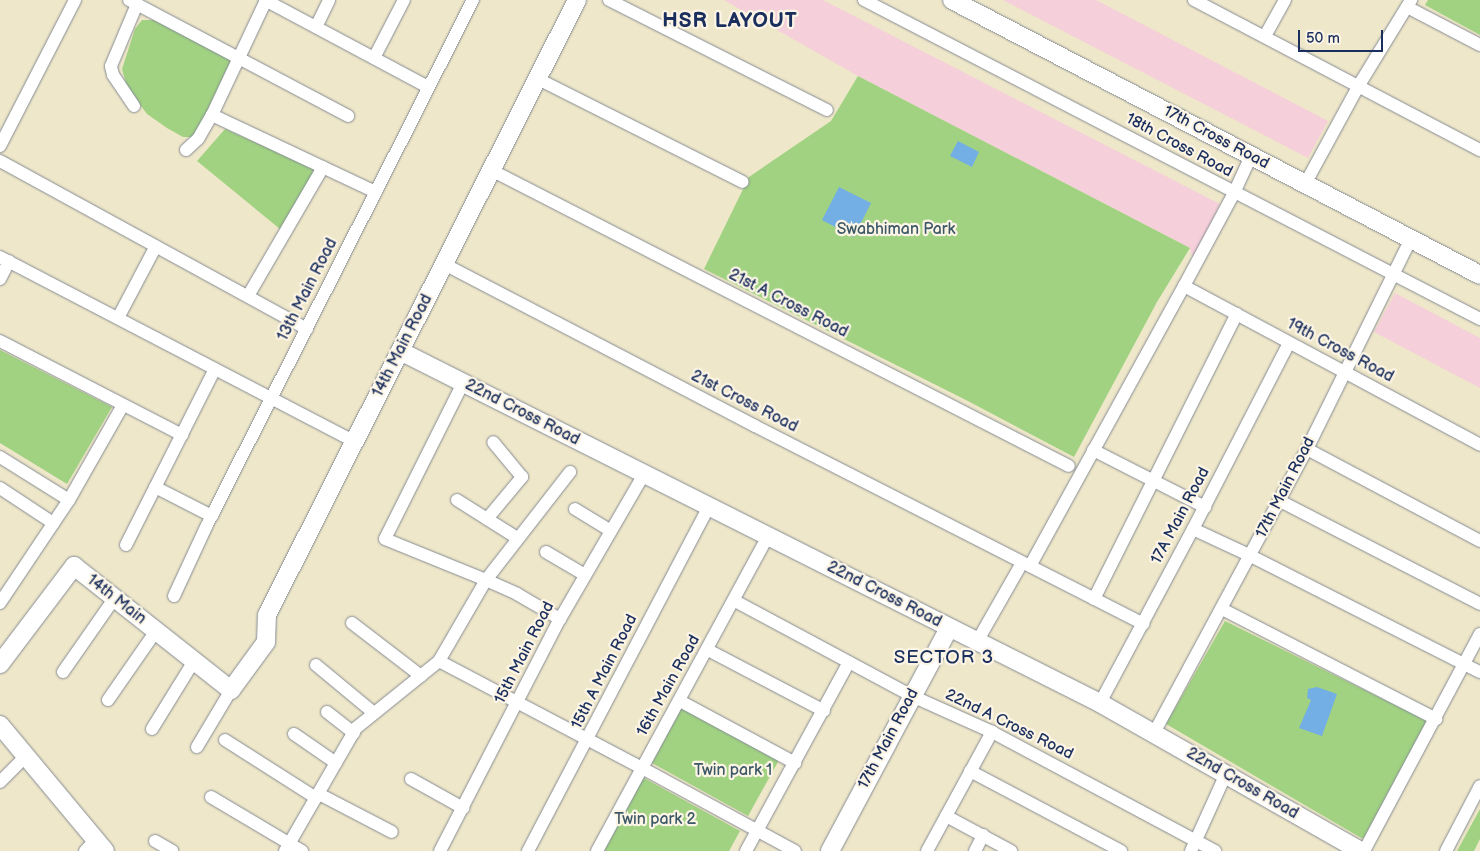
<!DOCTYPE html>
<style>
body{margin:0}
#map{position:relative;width:1480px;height:851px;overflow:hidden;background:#efe7c9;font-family:"Balsamiq Sans",sans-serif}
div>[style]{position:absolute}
.built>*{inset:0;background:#f5cfd9}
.green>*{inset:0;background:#a0d282}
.water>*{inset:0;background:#73afe4}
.roads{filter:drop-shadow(0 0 1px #858b94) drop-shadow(0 0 1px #858b94)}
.street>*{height:12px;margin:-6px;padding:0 6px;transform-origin:6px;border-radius:6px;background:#fff}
.secondary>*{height:18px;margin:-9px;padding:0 9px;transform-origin:9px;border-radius:9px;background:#fff}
span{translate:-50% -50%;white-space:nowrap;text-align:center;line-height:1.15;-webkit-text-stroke:4.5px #fcf5e5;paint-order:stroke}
.street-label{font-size:16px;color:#1b2f5e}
.park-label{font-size:16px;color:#3c5867}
.quarter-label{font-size:19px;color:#1b2f5e;letter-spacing:1px}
.district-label{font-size:21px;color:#1b2f5e;font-weight:700;letter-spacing:1px}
.scale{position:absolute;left:1298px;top:30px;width:85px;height:22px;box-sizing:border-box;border:2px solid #1b2f5e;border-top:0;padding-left:6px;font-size:15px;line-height:18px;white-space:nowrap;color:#1b2f5e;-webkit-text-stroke:4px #fcf5e5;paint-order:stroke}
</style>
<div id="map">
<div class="built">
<i style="clip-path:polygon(724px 0,823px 0,1220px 204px,1193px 260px,1190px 248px,858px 76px)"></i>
<i style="clip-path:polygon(1003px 0,1096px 0,1328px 121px,1308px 158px)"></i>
<i style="clip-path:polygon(1395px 293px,1480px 338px,1480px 388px,1374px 332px)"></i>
</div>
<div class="green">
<i style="clip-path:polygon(1428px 0,1480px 0,1480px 35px,1425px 5px)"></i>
<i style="clip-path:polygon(142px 20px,155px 20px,232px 61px,196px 137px,183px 137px,167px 128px,147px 114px,127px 87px,122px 69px,135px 29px)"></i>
<i style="clip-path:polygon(858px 76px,1190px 248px,1157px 302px,1074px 457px,966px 400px,704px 269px,749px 177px,831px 121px)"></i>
<i style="clip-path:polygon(225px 129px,316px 169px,280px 229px,197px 161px)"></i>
<i style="clip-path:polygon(0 350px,112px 407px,67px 484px,0 443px)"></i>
<i style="clip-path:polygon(1225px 621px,1427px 721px,1363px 839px,1166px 724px)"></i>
<i style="clip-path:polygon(682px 707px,779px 760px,748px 816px,652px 763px)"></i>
<i style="clip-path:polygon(642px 777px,740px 831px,729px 851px,601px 851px)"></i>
<i style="clip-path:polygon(1480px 809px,1480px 839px,1474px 851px,1457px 851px)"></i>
</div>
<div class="water">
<i style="clip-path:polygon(958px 141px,979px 152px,972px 167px,950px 156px)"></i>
<i style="clip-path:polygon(839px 187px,871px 203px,854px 237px,822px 220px)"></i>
<i style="clip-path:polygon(1317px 687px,1337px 694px,1322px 736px,1299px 728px,1311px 700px,1307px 698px,1308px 689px)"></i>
</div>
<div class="roads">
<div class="street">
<i style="left:129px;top:0;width:248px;rotate:27.9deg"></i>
<i style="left:265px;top:0;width:185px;rotate:28.1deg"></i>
<i style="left:609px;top:0;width:244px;rotate:26.8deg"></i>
<i style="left:864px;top:0;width:694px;rotate:27.38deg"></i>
<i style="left:1194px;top:0;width:323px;rotate:27.7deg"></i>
<i style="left:1407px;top:7px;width:82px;rotate:27.5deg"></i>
<i style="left:316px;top:27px;width:30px;rotate:-64deg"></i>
<i style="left:1265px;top:36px;width:41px;rotate:-60.9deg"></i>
<i style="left:374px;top:58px;width:65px;rotate:-62.7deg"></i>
<i style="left:538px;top:79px;width:229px;rotate:26.7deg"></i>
<i style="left:134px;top:106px;width:37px;rotate:-124deg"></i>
<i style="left:113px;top:75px;width:9px;rotate:-103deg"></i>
<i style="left:111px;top:66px;width:67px;rotate:-67.2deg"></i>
<i style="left:212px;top:115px;width:181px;rotate:25.2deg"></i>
<i style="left:0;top:146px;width:164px;rotate:-62.8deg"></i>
<i style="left:186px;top:150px;width:16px;rotate:-43deg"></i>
<i style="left:198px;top:139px;width:28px;rotate:-60deg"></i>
<i style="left:212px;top:115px;width:127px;rotate:-64.8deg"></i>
<i style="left:0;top:161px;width:350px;rotate:28.7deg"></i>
<i style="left:491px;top:170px;width:649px;rotate:27.12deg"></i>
<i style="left:1310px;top:175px;width:102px;rotate:-61.4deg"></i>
<i style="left:1359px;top:85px;width:100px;rotate:-58.5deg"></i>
<i style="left:0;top:257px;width:400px;rotate:27.5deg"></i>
<i style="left:444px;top:264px;width:351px;rotate:27.5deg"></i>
<i style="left:755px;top:426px;width:436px;rotate:27deg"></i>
<i style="left:0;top:279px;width:20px;rotate:-63deg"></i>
<i style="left:1184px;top:286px;width:336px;rotate:28.2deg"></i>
<i style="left:248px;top:296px;width:149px;rotate:-59.8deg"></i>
<i style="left:118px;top:318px;width:81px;rotate:-62.2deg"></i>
<i style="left:0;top:341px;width:205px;rotate:27.3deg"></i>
<i style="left:463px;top:383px;width:174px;rotate:116.6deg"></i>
<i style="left:385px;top:539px;width:109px;rotate:22.1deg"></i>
<i style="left:486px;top:580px;width:34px;rotate:24deg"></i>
<i style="left:517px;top:594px;width:50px;rotate:30.2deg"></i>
<i style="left:1307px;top:449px;width:196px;rotate:28deg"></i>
<i style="left:1093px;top:450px;width:126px;rotate:27deg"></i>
<i style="left:0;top:457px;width:81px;rotate:31.9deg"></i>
<i style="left:155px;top:487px;width:64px;rotate:27deg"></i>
<i style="left:0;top:488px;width:64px;rotate:33.4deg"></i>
<i style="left:457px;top:500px;width:71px;rotate:32.3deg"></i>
<i style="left:1280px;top:501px;width:225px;rotate:27.2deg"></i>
<i style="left:575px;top:509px;width:42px;rotate:31.4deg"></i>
<i style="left:487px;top:519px;width:55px;rotate:-50.2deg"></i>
<i style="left:522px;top:477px;width:45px;rotate:-129.6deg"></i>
<i style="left:1193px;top:529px;width:64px;rotate:25deg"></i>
<i style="left:1251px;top:556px;width:257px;rotate:26.9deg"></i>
<i style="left:126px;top:545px;width:197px;rotate:-63.2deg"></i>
<i style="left:546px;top:552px;width:45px;rotate:30.5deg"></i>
<i style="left:1030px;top:566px;width:320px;rotate:-61.2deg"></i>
<i style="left:1184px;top:286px;width:106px;rotate:-61.7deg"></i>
<i style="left:1234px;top:193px;width:41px;rotate:-65.3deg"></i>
<i style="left:174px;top:596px;width:78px;rotate:-65.1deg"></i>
<i style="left:207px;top:525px;width:589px;rotate:-63.13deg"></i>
<i style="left:1094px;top:599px;width:319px;rotate:-63.4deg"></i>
<i style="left:735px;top:601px;width:201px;rotate:28.2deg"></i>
<i style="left:912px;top:696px;width:88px;rotate:24.2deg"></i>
<i style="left:992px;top:732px;width:253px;rotate:28.1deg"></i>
<i style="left:0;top:603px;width:124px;rotate:-56.2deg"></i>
<i style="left:69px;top:500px;width:109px;rotate:-60.4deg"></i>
<i style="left:1222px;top:609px;width:241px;rotate:27.2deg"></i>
<i style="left:352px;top:623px;width:87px;rotate:37.5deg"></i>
<i style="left:978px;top:640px;width:83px;rotate:-60.3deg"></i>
<i style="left:708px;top:650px;width:131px;rotate:27.7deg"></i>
<i style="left:439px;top:661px;width:229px;rotate:27.8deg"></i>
<i style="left:642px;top:768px;width:174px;rotate:28.5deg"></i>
<i style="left:316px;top:665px;width:75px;rotate:39.6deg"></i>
<i style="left:63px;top:672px;width:89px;rotate:-55.1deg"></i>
<i style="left:108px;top:700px;width:84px;rotate:-55.2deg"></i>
<i style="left:680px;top:701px;width:131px;rotate:28.3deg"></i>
<i style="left:1100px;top:703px;width:197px;rotate:-61.9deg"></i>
<i style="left:1193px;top:529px;width:209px;rotate:-62.7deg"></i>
<i style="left:327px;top:712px;width:34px;rotate:38deg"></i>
<i style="left:152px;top:729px;width:80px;rotate:-58.3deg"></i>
<i style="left:1154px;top:733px;width:323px;rotate:-61.7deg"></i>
<i style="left:1307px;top:449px;width:234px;rotate:-63.7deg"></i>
<i style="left:294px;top:734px;width:51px;rotate:34.6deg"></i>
<i style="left:225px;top:740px;width:108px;rotate:32.5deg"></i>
<i style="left:197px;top:747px;width:66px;rotate:-59.2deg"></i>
<i style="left:970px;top:771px;width:171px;rotate:27.9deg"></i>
<i style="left:411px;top:779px;width:60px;rotate:29.1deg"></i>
<i style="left:0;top:782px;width:37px;rotate:-45deg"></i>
<i style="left:319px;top:794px;width:82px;rotate:27.5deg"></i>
<i style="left:211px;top:797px;width:106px;rotate:30.7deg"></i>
<i style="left:946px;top:816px;width:74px;rotate:28.3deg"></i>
<i style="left:155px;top:841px;width:20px;rotate:30deg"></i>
<i style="left:85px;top:851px;width:16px;rotate:-47deg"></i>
<i style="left:285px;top:851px;width:142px;rotate:-60deg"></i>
<i style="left:356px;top:728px;width:107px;rotate:-38.9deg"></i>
<i style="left:439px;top:661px;width:94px;rotate:-59.9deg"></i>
<i style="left:486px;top:580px;width:137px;rotate:-52.1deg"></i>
<i style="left:440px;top:851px;width:261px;rotate:-62.7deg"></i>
<i style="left:560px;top:619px;width:168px;rotate:-59.9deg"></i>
<i style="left:528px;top:851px;width:390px;rotate:-62.3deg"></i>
<i style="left:597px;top:851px;width:358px;rotate:-61.5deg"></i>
<i style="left:746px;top:851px;width:215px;rotate:-61.4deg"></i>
<i style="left:927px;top:851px;width:136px;rotate:-61.4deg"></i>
<i style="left:975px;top:851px;width:18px;rotate:-63deg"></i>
<i style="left:1191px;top:851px;width:85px;rotate:-65.6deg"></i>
<i style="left:1364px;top:851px;width:246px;rotate:-61.9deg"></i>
<i style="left:1446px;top:851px;width:73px;rotate:-62.4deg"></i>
</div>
<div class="secondary">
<i style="left:952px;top:0;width:595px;rotate:27.51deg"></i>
<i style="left:400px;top:351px;width:784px;rotate:26.7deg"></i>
<i style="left:1100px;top:703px;width:300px;rotate:29.6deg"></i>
<i style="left:0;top:664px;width:123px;rotate:-52.9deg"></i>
<i style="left:74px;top:566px;width:200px;rotate:38.3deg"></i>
<i style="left:231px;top:690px;width:59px;rotate:-53.9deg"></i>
<i style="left:266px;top:642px;width:27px;rotate:-88deg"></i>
<i style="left:267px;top:615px;width:689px;rotate:-63.25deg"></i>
<i style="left:0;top:725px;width:164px;rotate:50.2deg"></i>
<i style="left:830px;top:851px;width:253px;rotate:-61.9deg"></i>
</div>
</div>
<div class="street-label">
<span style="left:1216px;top:138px;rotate:28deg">17th Cross Road</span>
<span style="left:1179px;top:146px;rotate:28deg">18th Cross Road</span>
<span style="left:308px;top:290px;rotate:-63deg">13th Main Road</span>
<span style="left:788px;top:304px;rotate:27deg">21st A Cross Road</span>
<span style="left:403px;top:346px;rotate:-63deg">14th Main Road</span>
<span style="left:1340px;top:351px;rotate:28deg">19th Cross Road</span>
<span style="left:744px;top:402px;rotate:27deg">21st Cross Road</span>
<span style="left:522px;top:413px;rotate:27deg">22nd Cross Road</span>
<span style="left:1286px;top:488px;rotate:-63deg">17th Main Road</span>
<span style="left:1181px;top:516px;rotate:-62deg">17A Main Road</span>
<span style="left:884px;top:595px;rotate:27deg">22nd Cross Road</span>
<span style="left:116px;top:600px;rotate:38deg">14th Main</span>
<span style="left:525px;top:653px;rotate:-63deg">15th Main Road</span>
<span style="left:605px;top:672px;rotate:-63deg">15th A Main Road</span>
<span style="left:669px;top:686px;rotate:-61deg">16th Main Road</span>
<span style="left:1009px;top:725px;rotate:26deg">22nd A Cross Road</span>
<span style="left:889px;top:739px;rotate:-62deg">17th Main Road</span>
<span style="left:1242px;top:784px;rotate:30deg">22nd Cross Road</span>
</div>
<div class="park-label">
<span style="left:896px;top:230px">Swabhiman Park</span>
<span style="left:733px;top:771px">Twin park 1</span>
<span style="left:655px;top:820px">Twin park 2</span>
</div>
<div class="quarter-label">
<span style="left:944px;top:658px">SECTOR 3</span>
</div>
<div class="district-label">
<span style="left:730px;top:21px">HSR LAYOUT</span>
</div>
<div class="scale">50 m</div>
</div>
